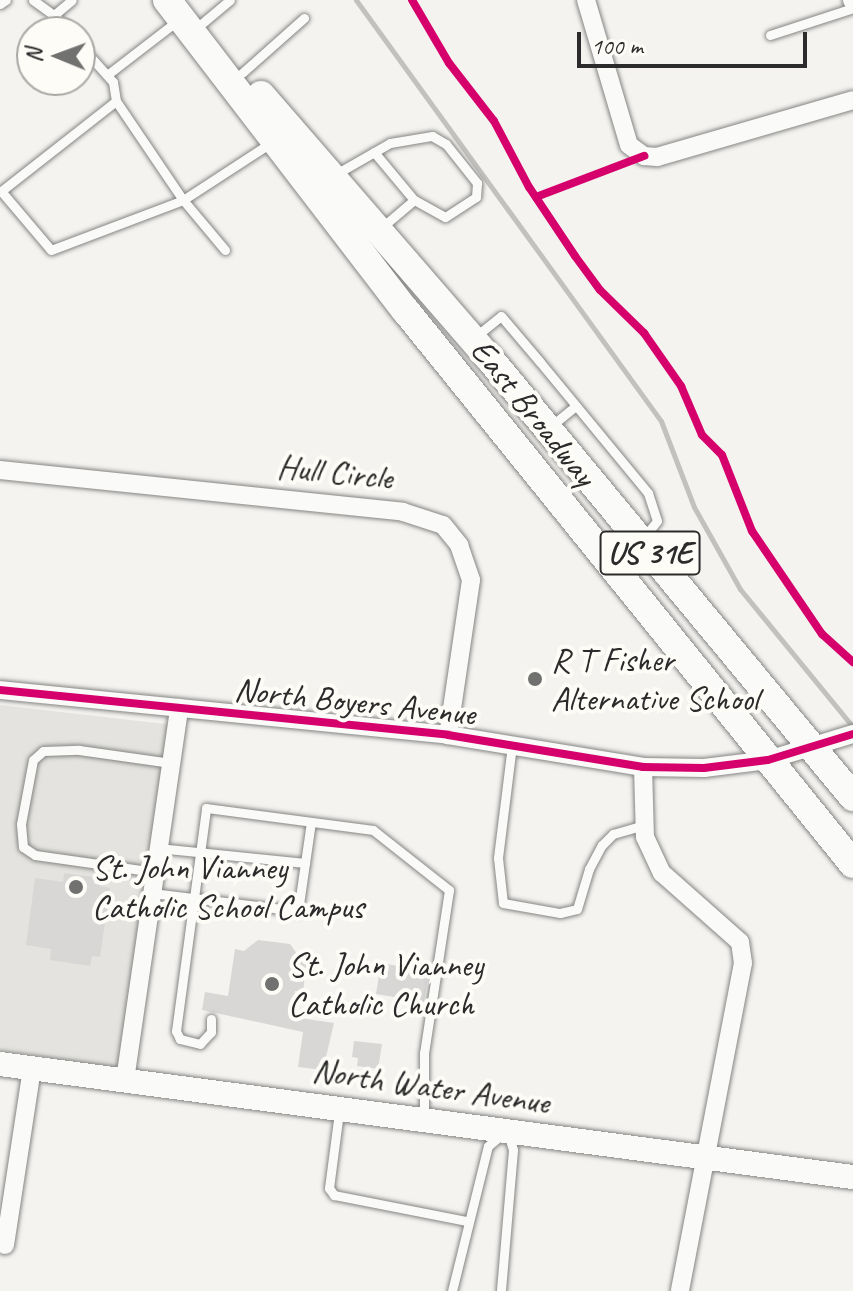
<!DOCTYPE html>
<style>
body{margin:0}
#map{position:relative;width:853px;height:1291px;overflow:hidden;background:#f4f3f0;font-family:Caveat,sans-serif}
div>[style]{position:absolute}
.built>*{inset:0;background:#e4e3df}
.stream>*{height:5px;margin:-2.5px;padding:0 2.5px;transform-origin:2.5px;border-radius:2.5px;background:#c2c1be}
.building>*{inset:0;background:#d8d7d5}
.roads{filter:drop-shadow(0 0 2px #858584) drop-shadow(0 0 2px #858584)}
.service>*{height:9px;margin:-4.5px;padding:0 4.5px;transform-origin:4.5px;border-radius:4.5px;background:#fafaf8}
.minor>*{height:18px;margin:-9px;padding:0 9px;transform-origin:9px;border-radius:9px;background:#fafaf8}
.secondary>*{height:24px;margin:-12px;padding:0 12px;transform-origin:12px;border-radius:12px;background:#fafaf8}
.primary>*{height:28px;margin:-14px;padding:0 14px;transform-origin:14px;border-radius:14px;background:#fafaf8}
.cycleway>*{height:8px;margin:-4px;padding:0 4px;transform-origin:4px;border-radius:4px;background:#d6006c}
.dots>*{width:22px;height:22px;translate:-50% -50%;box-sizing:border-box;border:4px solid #fdfcf7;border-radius:50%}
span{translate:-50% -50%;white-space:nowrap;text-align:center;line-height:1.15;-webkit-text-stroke:8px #fdfcf7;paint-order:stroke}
.shield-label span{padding:2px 6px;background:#fdfcf7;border:2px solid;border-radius:6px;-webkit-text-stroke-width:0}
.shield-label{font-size:32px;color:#2b2b2b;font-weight:700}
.street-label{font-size:34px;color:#2b2b2b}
.poi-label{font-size:34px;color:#2b2b2b}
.left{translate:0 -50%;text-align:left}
.north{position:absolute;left:16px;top:16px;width:80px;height:80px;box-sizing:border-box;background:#fdfcf7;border:2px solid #a9a8a5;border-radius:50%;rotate:271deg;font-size:22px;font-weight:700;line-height:32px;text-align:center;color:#2b2b2b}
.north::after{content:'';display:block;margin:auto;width:28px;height:36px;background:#717170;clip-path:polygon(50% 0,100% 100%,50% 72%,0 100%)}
.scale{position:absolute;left:577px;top:32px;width:230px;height:36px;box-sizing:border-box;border:4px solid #2b2b2b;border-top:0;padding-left:10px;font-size:24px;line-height:28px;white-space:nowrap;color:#2b2b2b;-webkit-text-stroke:6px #fdfcf7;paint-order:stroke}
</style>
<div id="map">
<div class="built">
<i style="clip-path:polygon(0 705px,174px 725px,127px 1069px,0 1050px)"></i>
</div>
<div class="stream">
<i style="left:356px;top:0;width:520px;rotate:54.08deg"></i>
<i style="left:661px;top:421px;width:92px;rotate:69deg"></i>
<i style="left:694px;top:507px;width:94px;rotate:60.7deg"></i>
<i style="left:740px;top:589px;width:178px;rotate:50.7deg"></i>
</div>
<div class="building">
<i style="clip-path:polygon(64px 873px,101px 878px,100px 886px,110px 888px,100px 957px,92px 956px,90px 966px,50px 960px,51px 949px,26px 945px,35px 878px,63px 882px)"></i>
<i style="clip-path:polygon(258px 940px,290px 944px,300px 958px,307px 960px,303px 992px,295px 991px,293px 1017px,334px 1023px,323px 1070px,298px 1067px,303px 1032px,202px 1010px,205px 992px,228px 996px,235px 949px,244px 951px)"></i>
<i style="clip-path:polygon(399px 958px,414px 961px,412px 968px,429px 970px,424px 1002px,376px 994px,381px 963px,398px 966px)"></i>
<i style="clip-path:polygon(354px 1041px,382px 1044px,378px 1069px,357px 1066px,358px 1058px,352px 1057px)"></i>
</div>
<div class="roads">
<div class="service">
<i style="left:33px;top:0;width:26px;rotate:36deg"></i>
<i style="left:0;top:4px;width:7px;rotate:-34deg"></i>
<i style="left:200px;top:25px;width:39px;rotate:-40deg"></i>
<i style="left:69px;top:32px;width:23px;rotate:-131deg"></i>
<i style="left:54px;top:15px;width:23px;rotate:-40deg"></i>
<i style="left:770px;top:35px;width:87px;rotate:-18deg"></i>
<i style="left:242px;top:73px;width:83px;rotate:-41.6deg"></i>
<i style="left:107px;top:75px;width:88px;rotate:-37.6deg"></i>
<i style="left:374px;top:152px;width:62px;rotate:50.2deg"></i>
<i style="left:336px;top:174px;width:62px;rotate:-29.9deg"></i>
<i style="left:390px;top:143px;width:43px;rotate:-9.5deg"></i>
<i style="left:432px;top:136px;width:16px;rotate:30deg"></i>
<i style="left:446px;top:144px;width:50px;rotate:51.5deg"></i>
<i style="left:477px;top:183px;width:14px;rotate:94deg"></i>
<i style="left:476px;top:197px;width:37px;rotate:147deg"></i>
<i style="left:445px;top:217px;width:35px;rotate:-151deg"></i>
<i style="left:414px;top:200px;width:43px;rotate:139.7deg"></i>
<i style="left:1px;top:191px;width:77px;rotate:49.7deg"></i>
<i style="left:51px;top:250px;width:141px;rotate:-20.7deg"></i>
<i style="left:183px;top:200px;width:120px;rotate:-124.1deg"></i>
<i style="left:116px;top:101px;width:19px;rotate:-99deg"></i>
<i style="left:113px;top:82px;width:50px;rotate:-131.7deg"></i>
<i style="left:0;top:192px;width:147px;rotate:-38.1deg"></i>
<i style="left:225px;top:250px;width:65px;rotate:-130deg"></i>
<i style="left:183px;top:200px;width:106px;rotate:-33.1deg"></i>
<i style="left:475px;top:337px;width:33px;rotate:-39deg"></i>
<i style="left:501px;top:316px;width:60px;rotate:49.7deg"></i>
<i style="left:540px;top:362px;width:170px;rotate:50.5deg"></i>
<i style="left:648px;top:493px;width:29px;rotate:72deg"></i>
<i style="left:657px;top:521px;width:22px;rotate:129deg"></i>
<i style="left:551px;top:426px;width:32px;rotate:-39deg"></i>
<i style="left:512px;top:745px;width:114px;rotate:97.1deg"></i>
<i style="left:498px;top:858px;width:45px;rotate:83.7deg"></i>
<i style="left:503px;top:903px;width:58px;rotate:10deg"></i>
<i style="left:560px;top:913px;width:17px;rotate:-13deg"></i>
<i style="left:577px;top:909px;width:42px;rotate:-73.3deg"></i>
<i style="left:589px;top:869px;width:27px;rotate:-62deg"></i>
<i style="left:602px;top:845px;width:16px;rotate:-45deg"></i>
<i style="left:613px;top:834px;width:32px;rotate:-16deg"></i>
<i style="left:158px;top:848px;width:148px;rotate:5.8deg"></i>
<i style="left:155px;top:872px;width:121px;rotate:-171.9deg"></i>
<i style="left:35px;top:855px;width:14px;rotate:-146deg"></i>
<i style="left:23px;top:847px;width:23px;rotate:-95deg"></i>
<i style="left:21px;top:824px;width:65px;rotate:-79.4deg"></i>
<i style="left:33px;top:760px;width:13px;rotate:-42deg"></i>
<i style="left:43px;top:751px;width:36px;rotate:-2deg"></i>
<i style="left:79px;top:750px;width:93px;rotate:8deg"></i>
<i style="left:152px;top:893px;width:147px;rotate:7deg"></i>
<i style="left:298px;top:911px;width:90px;rotate:-81.7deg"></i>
<i style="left:211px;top:1019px;width:13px;rotate:90deg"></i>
<i style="left:211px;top:1032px;width:16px;rotate:133deg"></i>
<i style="left:200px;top:1044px;width:21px;rotate:-166deg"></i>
<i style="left:180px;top:1039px;width:9px;rotate:-117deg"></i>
<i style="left:176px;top:1031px;width:225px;rotate:-82.3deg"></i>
<i style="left:206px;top:808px;width:168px;rotate:7.5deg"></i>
<i style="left:373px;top:830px;width:97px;rotate:38.3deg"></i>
<i style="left:449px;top:890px;width:165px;rotate:98.7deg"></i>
<i style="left:424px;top:1053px;width:65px;rotate:90deg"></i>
<i style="left:339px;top:1112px;width:77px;rotate:97.5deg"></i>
<i style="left:329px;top:1188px;width:9px;rotate:54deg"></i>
<i style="left:334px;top:1195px;width:135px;rotate:11.1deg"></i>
<i style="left:452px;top:1291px;width:149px;rotate:-76.1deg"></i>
<i style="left:488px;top:1146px;width:25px;rotate:-40deg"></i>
<i style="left:507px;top:1130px;width:21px;rotate:73deg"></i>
<i style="left:513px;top:1150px;width:142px;rotate:94.9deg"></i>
</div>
<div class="minor">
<i style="left:586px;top:0;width:151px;rotate:73.5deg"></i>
<i style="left:629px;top:145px;width:19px;rotate:36deg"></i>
<i style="left:644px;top:156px;width:13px;rotate:4deg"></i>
<i style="left:657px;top:157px;width:204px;rotate:-16.2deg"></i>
<i style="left:852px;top:0;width:2px;rotate:63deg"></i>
<i style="left:0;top:470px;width:405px;rotate:5.9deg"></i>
<i style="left:403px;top:512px;width:42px;rotate:18deg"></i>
<i style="left:443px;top:525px;width:26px;rotate:51deg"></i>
<i style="left:459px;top:545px;width:37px;rotate:71deg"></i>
<i style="left:471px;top:580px;width:157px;rotate:98.4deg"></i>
<i style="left:0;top:690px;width:450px;rotate:5.7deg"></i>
<i style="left:448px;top:735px;width:198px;rotate:9.3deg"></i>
<i style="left:643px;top:767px;width:61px;rotate:0.9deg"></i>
<i style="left:704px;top:768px;width:64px;rotate:-7.1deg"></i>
<i style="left:768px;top:760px;width:89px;rotate:-17deg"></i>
<i style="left:643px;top:767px;width:70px;rotate:88.4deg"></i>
<i style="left:645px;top:837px;width:40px;rotate:65deg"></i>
<i style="left:662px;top:873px;width:104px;rotate:41.5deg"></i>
<i style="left:740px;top:942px;width:21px;rotate:82deg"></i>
<i style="left:743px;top:963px;width:334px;rotate:100.9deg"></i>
<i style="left:125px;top:1080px;width:376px;rotate:-81.7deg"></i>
<i style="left:5px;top:1245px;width:179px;rotate:-81.3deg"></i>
</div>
<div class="secondary">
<i style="left:0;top:1064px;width:860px;rotate:7.55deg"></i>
</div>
<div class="primary">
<i style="left:167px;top:0;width:392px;rotate:52.5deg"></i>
<i style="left:406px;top:311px;width:711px;rotate:51.05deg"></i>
<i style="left:261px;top:95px;width:349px;rotate:49.1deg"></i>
<i style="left:490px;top:359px;width:569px;rotate:50.35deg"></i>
</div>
</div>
<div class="cycleway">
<i style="left:412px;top:0;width:73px;rotate:59.6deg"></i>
<i style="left:449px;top:63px;width:73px;rotate:52.2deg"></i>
<i style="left:494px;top:121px;width:75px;rotate:62.1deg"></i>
<i style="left:529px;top:187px;width:83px;rotate:56.3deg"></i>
<i style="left:575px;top:256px;width:42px;rotate:53.7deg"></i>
<i style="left:600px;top:290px;width:62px;rotate:44.3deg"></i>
<i style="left:644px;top:333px;width:65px;rotate:55.1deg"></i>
<i style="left:681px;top:386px;width:53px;rotate:66.8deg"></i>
<i style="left:702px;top:435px;width:28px;rotate:45deg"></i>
<i style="left:722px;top:455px;width:82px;rotate:68.5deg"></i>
<i style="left:752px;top:531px;width:125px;rotate:55.8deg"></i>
<i style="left:822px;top:634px;width:42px;rotate:42.1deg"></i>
<i style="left:536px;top:197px;width:116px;rotate:-20.8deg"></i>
<i style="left:0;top:690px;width:450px;rotate:5.7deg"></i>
<i style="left:448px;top:735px;width:198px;rotate:9.3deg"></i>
<i style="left:643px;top:767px;width:61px;rotate:0.9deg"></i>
<i style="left:704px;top:768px;width:64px;rotate:-7.1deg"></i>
<i style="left:768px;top:760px;width:89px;rotate:-17deg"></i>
</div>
<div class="dots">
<i style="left:535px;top:679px;background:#717170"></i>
<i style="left:76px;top:887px;background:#717170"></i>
<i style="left:272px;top:984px;background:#717170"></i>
</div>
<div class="shield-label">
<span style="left:650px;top:553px">US 31E</span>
</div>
<div class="street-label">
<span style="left:534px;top:412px;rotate:51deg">East Broadway</span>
<span style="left:335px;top:472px;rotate:6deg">Hull Circle</span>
<span style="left:355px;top:701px;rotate:6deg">North Boyers Avenue</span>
<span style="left:431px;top:1086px;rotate:8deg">North Water Avenue</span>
</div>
<div class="poi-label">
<span class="left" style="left:551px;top:679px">R T Fisher<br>Alternative School</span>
<span class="left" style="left:92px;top:887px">St. John Vianney<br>Catholic School Campus</span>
<span class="left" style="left:288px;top:984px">St. John Vianney<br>Catholic Church</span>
</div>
<div class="north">N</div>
<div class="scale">100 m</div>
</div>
